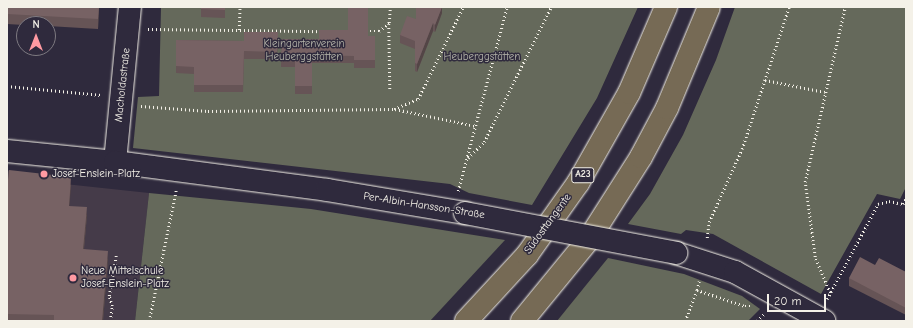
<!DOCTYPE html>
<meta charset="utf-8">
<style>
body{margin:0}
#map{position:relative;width:913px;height:328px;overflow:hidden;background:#2f2a3d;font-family:"Comic Neue",sans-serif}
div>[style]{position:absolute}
.built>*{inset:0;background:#453b49}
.green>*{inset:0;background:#65695b}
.path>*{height:2.5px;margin-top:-1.25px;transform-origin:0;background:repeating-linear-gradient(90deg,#f4f1e8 0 1px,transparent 0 4px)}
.roads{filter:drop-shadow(0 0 1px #f4f1e8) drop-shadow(0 0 1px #f4f1e8)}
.street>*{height:22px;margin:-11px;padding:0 11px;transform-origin:11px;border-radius:11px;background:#2f2a3d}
.secondary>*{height:22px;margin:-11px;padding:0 11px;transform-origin:11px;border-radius:11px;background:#2f2a3d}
.highway>*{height:22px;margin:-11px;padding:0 11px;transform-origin:11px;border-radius:11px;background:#766a55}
.bridges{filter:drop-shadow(0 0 1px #f4f1e8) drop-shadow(0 0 1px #f4f1e8)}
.secondary-bridge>*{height:22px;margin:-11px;padding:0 11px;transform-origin:11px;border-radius:11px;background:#2f2a3d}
.wall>*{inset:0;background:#665456}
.shaded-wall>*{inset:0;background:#534546}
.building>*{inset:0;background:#776264}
.dots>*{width:11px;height:11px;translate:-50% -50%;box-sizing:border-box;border:2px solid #2f2a3d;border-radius:50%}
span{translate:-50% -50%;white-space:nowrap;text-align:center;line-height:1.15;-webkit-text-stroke:3px #2f2a3d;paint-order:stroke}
.shield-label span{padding:1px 3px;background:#2f2a3d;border:1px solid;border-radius:3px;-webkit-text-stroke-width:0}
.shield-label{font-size:10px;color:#f4f1e8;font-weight:700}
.park-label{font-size:11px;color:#b4b4a9}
.street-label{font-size:11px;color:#f4f1e8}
.poi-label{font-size:11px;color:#f4f1e8}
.left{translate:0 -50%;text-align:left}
.frame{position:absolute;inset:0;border:8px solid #f4f1e8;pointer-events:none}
.north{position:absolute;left:16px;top:16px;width:40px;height:40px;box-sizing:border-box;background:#2f2a3d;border:1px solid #7e7a81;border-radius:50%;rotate:0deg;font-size:11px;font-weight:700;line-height:16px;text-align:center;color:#f4f1e8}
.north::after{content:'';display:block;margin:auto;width:14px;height:18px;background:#ff9aa2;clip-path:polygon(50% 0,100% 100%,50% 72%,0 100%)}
.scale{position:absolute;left:767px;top:294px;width:59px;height:18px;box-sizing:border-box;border:2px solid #f4f1e8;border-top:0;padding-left:5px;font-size:12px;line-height:14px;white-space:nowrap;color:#f4f1e8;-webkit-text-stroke:3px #2f2a3d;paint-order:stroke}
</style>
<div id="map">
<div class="built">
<i style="clip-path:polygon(10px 170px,9px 178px,149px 193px,135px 321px,7px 321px,7px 171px)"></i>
</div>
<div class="green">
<i style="clip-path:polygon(161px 7px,638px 7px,597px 98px,532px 205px,469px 193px,450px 184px,133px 148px,138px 97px,159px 96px)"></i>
<i style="clip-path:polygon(735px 7px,906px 7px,906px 187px,900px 199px,877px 194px,821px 294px,713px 234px,686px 230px,681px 234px,628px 224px,650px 194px,683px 135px,716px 60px)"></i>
<i style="clip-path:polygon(149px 193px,311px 209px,505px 240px,430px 321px,135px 321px)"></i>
<i style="clip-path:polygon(608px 258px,684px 274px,742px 296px,760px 309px,748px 321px,557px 321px)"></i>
</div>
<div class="path">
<i style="left:389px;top:24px;width:65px;rotate:89.1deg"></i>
<i style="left:148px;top:29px;width:175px;rotate:0.7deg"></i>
<i style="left:239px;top:30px;width:23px;rotate:-88deg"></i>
<i style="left:366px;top:31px;width:13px"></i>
<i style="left:379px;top:31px;width:13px;rotate:-39deg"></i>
<i style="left:389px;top:23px;width:16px;rotate:-86deg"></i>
<i style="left:765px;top:80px;width:61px;rotate:11.3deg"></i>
<i style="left:7px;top:86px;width:95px;rotate:5.4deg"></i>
<i style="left:141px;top:106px;width:67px;rotate:4.3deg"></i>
<i style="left:208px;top:111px;width:186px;rotate:-0.6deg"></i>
<i style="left:394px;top:109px;width:26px;rotate:-23deg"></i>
<i style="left:418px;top:99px;width:102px;rotate:-63.9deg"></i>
<i style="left:395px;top:109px;width:83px;rotate:11.9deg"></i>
<i style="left:468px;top:158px;width:23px;rotate:-45deg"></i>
<i style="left:484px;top:142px;width:151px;rotate:-63.6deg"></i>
<i style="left:458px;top:191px;width:190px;rotate:-75.1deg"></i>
<i style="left:707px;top:238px;width:16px;rotate:-83deg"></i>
<i style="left:709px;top:222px;width:80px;rotate:-65.7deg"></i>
<i style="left:742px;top:149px;width:150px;rotate:-71.7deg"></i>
<i style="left:697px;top:290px;width:9px;rotate:-77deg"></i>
<i style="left:830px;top:293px;width:39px;rotate:-113deg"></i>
<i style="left:815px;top:257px;width:76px;rotate:-97.6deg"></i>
<i style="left:805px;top:182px;width:180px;rotate:-77.1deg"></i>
<i style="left:827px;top:299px;width:108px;rotate:-61.8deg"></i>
<i style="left:878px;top:204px;width:11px;rotate:-15deg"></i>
<i style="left:889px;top:201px;width:14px;rotate:12deg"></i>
<i style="left:903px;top:204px;width:7px;rotate:-63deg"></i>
<i style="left:110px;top:321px;width:15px;rotate:-82deg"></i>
<i style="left:112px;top:306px;width:10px;rotate:-107deg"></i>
<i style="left:109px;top:296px;width:41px;rotate:-80.1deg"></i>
<i style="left:149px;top:321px;width:133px;rotate:-78.3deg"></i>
<i style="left:685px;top:321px;width:33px;rotate:-69deg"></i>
<i style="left:697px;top:290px;width:51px;rotate:18.4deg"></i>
<i style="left:745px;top:306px;width:7px"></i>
<i style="left:757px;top:321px;width:11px;rotate:-45deg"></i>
</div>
<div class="roads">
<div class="street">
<i style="left:115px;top:162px;width:156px;rotate:-84.5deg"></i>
</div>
<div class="secondary">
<i style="left:7px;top:151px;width:109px;rotate:5.8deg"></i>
<i style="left:115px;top:162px;width:214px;rotate:7.5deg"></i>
<i style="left:327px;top:190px;width:140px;rotate:9.5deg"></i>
<i style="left:676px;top:253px;width:62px;rotate:17.9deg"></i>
<i style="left:735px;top:272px;width:102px;rotate:28.8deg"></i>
</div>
<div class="highway">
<i style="left:466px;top:321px;width:90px;rotate:-47.3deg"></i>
<i style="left:527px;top:255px;width:88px;rotate:-54.7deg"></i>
<i style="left:578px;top:183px;width:103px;rotate:-60.5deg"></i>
<i style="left:629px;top:93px;width:94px;rotate:-66.7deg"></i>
<i style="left:522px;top:321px;width:106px;rotate:-50.7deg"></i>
<i style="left:589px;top:239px;width:97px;rotate:-57.6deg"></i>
<i style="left:641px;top:157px;width:55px;rotate:-62deg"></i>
<i style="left:667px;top:108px;width:109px;rotate:-67.4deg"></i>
</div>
</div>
<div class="bridges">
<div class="secondary-bridge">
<i style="left:465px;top:213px;width:215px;rotate:10.7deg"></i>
</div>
</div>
<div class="wall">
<i style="clip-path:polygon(7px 7px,99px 7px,98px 29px,48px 26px,48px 24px,24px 24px,24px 25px,7px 24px)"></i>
<i style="clip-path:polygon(201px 7px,225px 7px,225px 18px,201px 17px)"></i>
<i style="clip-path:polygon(416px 7px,442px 7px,442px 13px,435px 32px,433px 31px,417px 72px,415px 71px,415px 49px,400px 43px,400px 35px,416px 19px)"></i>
<i style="clip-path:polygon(368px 36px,375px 36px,375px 68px,354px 68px,354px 63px,312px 63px,312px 94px,295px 94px,295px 67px,281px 67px,282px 39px,319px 39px)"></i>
<i style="clip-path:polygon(176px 40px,244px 41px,278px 40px,277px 59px,244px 59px,243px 92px,194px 92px,194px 74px,176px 73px)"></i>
<i style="clip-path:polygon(71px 185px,69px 206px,87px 215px,84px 249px,108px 259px,103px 321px,7px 321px,7px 190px)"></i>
<i style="clip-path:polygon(875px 265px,906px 272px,906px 315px,849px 286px,849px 278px)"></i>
</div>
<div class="shaded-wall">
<i style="clip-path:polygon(99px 7px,99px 10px,98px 29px,98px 19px)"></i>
<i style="clip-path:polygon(442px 7px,442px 13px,435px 32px,435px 25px)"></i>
<i style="clip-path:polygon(433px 23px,433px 31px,417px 72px,417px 64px)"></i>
<i style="clip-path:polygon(71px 177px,71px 185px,69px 214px,69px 206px)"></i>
<i style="clip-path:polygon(87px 207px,87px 215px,83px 257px,83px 249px)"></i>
<i style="clip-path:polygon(108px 251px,108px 259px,103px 321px,102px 321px)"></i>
</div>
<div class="building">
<i style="clip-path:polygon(7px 7px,99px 7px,98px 19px,7px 14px)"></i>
<i style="clip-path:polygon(201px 7px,225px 7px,225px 10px,201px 9px)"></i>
<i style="clip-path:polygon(348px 7px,368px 7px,368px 36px,375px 36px,375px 60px,354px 60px,354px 56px,312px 55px,312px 86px,295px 86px,295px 59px,281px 59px,282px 39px,319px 39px,319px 30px,348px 30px)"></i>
<i style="clip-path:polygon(416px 7px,442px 7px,435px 25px,433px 23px,417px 64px,415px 63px,415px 41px,400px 35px,407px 16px,416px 19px)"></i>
<i style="clip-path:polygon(244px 32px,278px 32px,277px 52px,244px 51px,243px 85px,194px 85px,194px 67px,176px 66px,176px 40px,244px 41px)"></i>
<i style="clip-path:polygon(9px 170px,71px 177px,69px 206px,87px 207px,83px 249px,108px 251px,102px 321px,54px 321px,54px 315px,7px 314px,7px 190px)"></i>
<i style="clip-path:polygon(860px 257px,875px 265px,879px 258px,906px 272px,906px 308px,849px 278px)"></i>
</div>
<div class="dots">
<i style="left:44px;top:174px;background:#ff9aa2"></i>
<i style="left:73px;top:278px;background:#ff9aa2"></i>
</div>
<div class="shield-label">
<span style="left:583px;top:175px">A23</span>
</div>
<div class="park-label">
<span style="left:304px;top:51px">Kleingartenverein<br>Heuberggstätten</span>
<span style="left:482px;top:57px">Heuberggstätten</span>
</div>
<div class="street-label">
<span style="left:123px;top:85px;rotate:-84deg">Macholdastraße</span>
<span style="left:424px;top:206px;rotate:9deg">Per-Albin-Hansson-Straße</span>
<span style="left:548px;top:224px;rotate:-54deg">Südosttangente</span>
</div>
<div class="poi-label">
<span class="left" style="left:52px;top:174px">Josef-Enslein-Platz</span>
<span class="left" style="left:81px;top:278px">Neue Mittelschule<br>Josef-Enslein-Platz</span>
</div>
<div class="frame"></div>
<div class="north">N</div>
<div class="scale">20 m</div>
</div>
